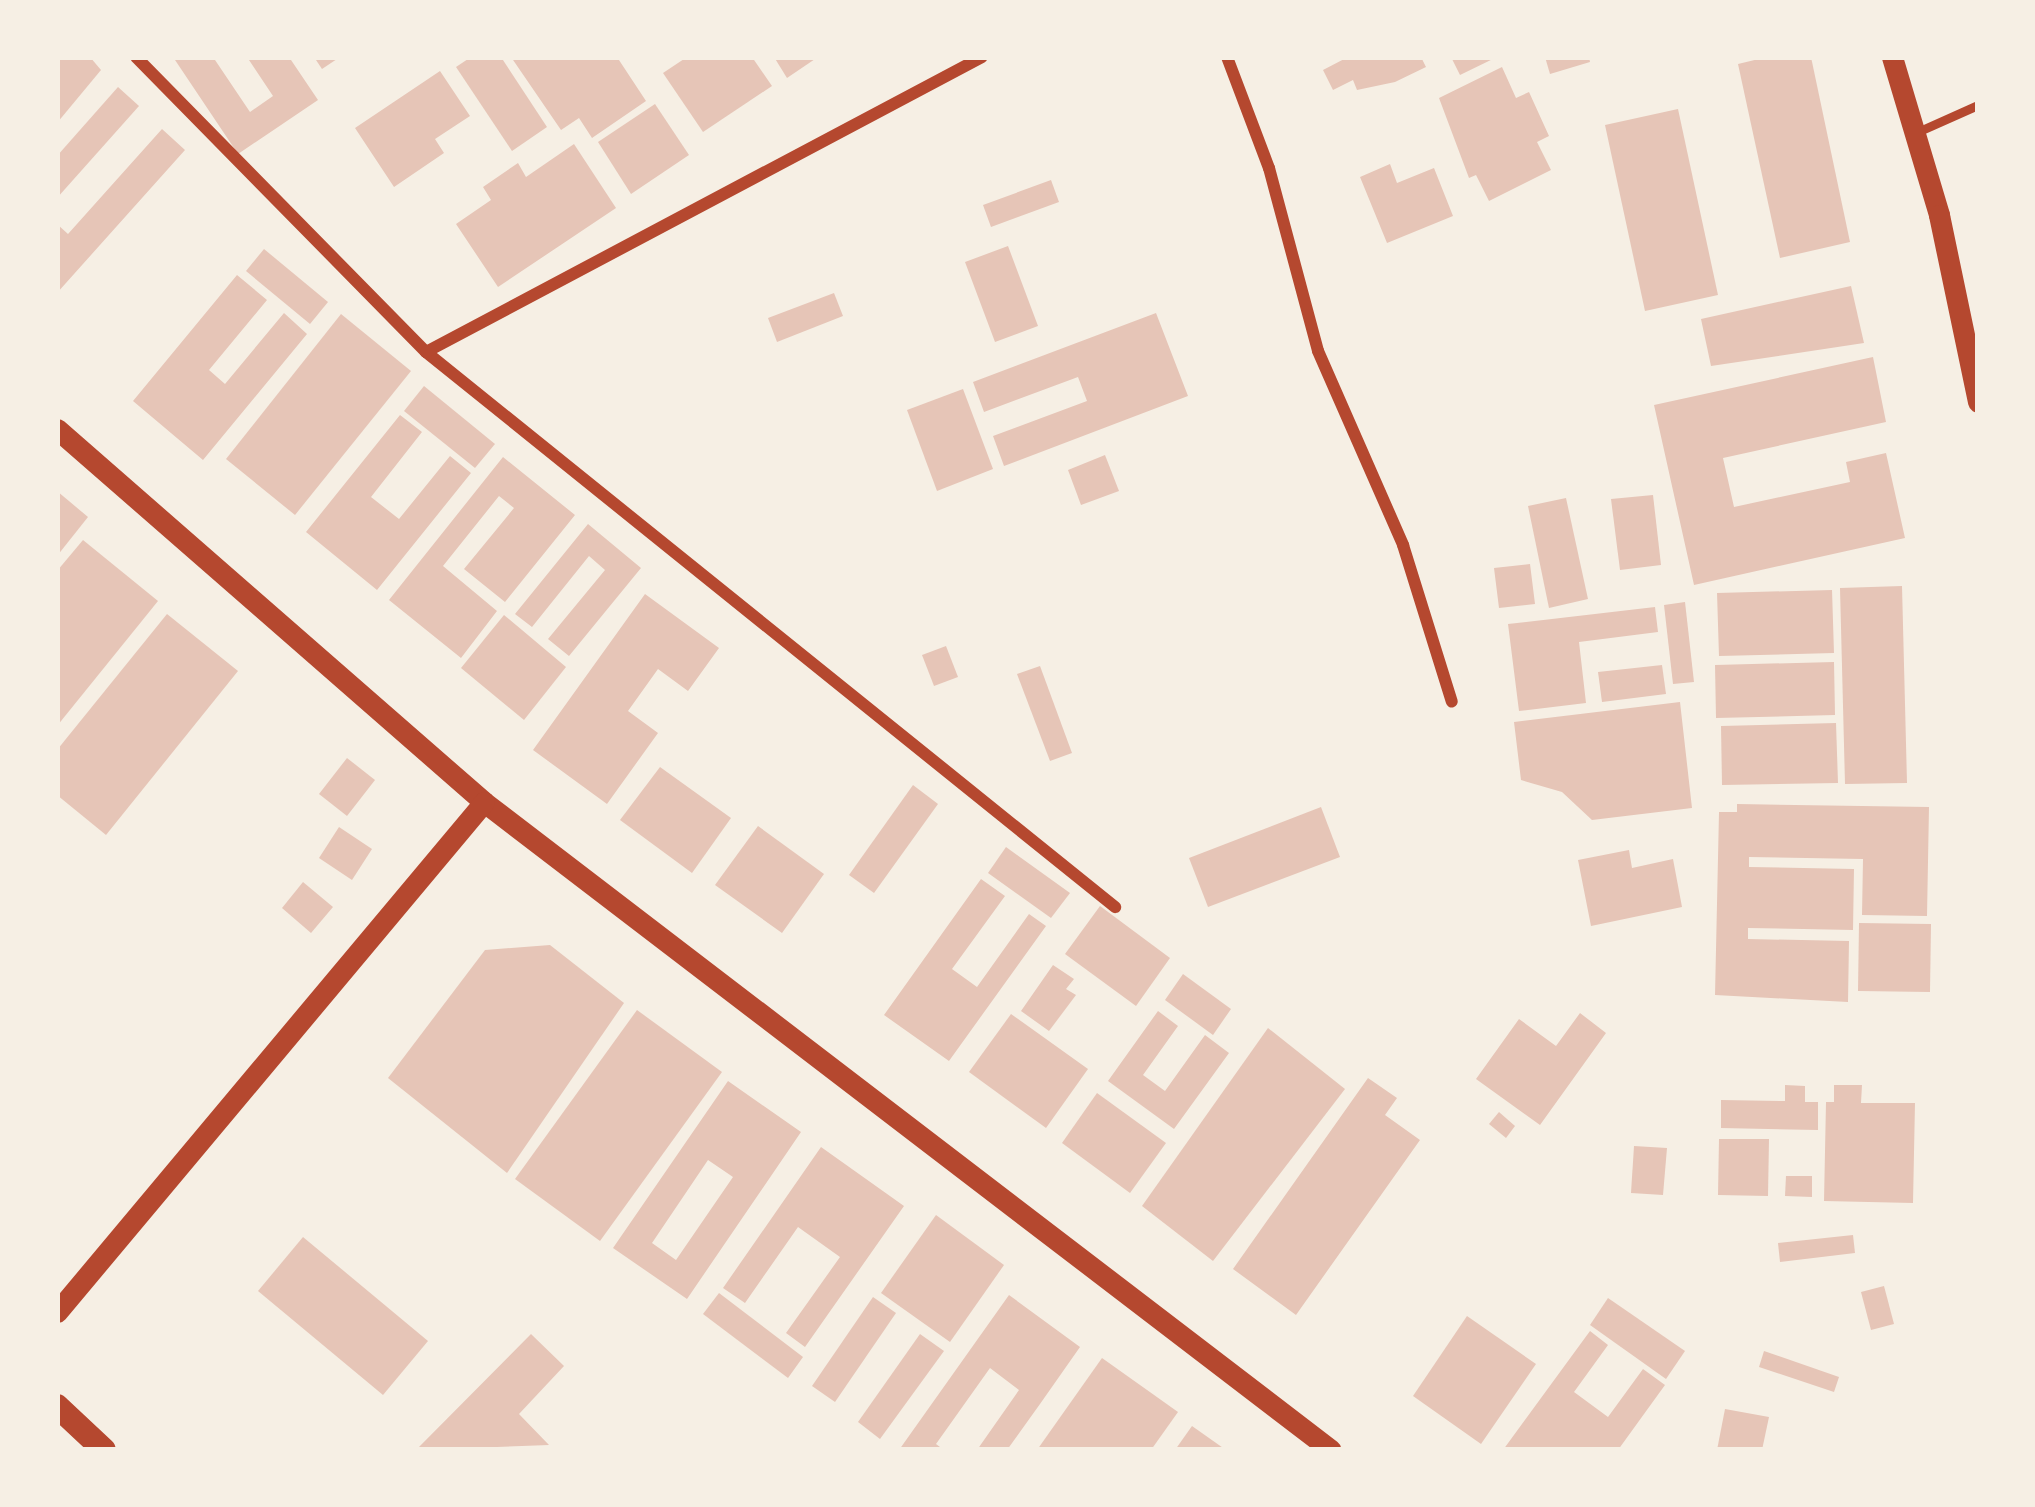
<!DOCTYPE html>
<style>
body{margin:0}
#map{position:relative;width:2035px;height:1507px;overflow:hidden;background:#f6efe4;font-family:Rubik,sans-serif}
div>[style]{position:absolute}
.building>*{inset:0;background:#e6c5b7}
.service>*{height:9px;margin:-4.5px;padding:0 4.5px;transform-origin:4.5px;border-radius:4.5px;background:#b5482f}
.minor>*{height:12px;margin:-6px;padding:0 6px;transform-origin:6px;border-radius:6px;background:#b5482f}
.tertiary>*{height:21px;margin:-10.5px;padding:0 10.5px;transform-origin:10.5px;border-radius:10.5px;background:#b5482f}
.secondary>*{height:24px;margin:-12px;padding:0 12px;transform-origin:12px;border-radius:12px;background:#b5482f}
span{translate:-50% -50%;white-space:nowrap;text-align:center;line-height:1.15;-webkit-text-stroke:10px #f6efe4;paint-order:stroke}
.frame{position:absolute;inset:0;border:60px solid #f6efe4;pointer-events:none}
</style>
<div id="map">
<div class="building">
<i style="clip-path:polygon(57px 57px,90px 57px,101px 70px,57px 123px)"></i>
<i style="clip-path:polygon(173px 57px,213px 57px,250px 112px,273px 96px,247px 57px,289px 57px,318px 100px,238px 154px)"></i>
<i style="clip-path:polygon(314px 57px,340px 57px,322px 69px)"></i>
<i style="clip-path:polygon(471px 57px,501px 57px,547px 127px,512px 151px,456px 67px)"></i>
<i style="clip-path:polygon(511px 57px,617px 57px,646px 101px,592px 138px,579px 118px,561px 130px)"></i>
<i style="clip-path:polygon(687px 57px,752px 57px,772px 86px,703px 132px,663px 73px)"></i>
<i style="clip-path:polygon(774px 57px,818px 57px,787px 78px)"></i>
<i style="clip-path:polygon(1348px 57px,1421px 57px,1426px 67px,1395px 82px,1357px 90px,1353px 80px,1333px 90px,1323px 70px)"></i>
<i style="clip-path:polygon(1451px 57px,1497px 57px,1460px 75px)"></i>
<i style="clip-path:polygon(1545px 57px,1589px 57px,1590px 62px,1550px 74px)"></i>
<i style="clip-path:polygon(1767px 57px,1811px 57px,1850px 242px,1780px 258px,1738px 64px)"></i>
<i style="clip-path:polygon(1502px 67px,1516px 98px,1529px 92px,1549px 136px,1537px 142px,1551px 170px,1489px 201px,1476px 175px,1469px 178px,1439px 98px)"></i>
<i style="clip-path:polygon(440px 71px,470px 116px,435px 139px,444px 153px,394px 187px,355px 128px)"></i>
<i style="clip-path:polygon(118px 87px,139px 106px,57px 198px,57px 156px)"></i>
<i style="clip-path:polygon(655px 104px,689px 155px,631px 194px,598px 142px)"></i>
<i style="clip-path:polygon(1678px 109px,1718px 295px,1645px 311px,1605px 125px)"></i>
<i style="clip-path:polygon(162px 129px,185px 150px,57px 293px,57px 224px,68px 234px)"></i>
<i style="clip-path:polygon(574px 144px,616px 208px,498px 287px,456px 224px,491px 200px,483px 187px,518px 163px,526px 177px)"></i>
<i style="clip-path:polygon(1390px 164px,1397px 183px,1434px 168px,1453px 216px,1387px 243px,1360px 177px)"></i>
<i style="clip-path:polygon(1051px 180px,1059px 202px,991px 227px,983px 205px)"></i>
<i style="clip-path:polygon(1008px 246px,1038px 326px,995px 342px,965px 262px)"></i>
<i style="clip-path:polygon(264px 249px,328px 302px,310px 324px,246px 271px)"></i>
<i style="clip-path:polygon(237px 275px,267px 300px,209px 370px,225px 384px,284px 313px,307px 334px,203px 460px,133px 401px)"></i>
<i style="clip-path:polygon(1851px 286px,1864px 343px,1711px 366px,1701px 319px)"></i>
<i style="clip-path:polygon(834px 293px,843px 316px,777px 342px,768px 318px)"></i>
<i style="clip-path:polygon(1156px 313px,1188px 396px,1004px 466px,993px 436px,1087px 401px,1078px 377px,984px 412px,973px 382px)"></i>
<i style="clip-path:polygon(341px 314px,411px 371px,295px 515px,226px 459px)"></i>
<i style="clip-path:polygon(1873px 357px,1886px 422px,1723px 458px,1734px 507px,1850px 482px,1846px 462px,1886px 453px,1905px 538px,1694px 585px,1654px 405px)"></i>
<i style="clip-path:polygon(424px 386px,495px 444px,475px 468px,404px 411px)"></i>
<i style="clip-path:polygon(963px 389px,993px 469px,937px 491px,907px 410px)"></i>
<i style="clip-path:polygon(400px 415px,422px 432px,371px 497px,399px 519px,450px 456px,471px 473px,377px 590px,306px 532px)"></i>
<i style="clip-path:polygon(1105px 455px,1119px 491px,1081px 505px,1068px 470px)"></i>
<i style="clip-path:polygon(503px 457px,575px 515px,505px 602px,464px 569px,514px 508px,499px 496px,443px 566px,497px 611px,461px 658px,389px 600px)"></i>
<i style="clip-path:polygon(57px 491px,88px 517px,57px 556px)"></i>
<i style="clip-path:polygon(1653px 495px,1661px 565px,1620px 570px,1611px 499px)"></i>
<i style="clip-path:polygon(1566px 498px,1588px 599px,1549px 608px,1528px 506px)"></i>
<i style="clip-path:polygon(588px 524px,641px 568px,569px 656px,548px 639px,605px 570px,589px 556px,532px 627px,515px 614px)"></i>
<i style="clip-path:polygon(83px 540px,158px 601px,57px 726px,57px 571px)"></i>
<i style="clip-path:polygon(1530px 564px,1535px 604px,1499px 608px,1494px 568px)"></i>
<i style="clip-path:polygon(1902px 586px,1907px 783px,1845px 784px,1840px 588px)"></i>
<i style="clip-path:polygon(1832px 590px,1834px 653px,1719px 656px,1717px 593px)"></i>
<i style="clip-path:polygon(645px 594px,719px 648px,688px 691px,658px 669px,628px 711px,658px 733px,607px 804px,533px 750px)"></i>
<i style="clip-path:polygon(1685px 602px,1694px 682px,1673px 684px,1664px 605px)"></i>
<i style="clip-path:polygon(1655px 607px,1658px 632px,1579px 642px,1586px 703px,1519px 711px,1508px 624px)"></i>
<i style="clip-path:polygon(167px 614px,238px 671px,106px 835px,57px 795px,57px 750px)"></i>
<i style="clip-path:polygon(504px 615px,566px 667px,524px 720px,461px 668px)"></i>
<i style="clip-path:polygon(946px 646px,958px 677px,934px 686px,922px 655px)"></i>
<i style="clip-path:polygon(1834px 662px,1835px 715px,1716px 718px,1715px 665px)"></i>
<i style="clip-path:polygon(1662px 665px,1666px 694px,1602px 702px,1598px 672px)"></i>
<i style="clip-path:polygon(1040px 666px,1072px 753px,1050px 761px,1017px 674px)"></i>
<i style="clip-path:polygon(1680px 702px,1692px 808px,1592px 820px,1562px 792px,1521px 780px,1514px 722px)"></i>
<i style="clip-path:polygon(1836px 723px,1838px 783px,1722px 785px,1721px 726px)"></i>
<i style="clip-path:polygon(347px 758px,375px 780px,347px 816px,319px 794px)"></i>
<i style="clip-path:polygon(660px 767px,731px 818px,692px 873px,620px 820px)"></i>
<i style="clip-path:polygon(913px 785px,938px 804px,874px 893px,849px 875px)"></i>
<i style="clip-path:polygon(1737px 804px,1929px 807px,1927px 916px,1862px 915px,1863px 859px,1749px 857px,1749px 867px,1854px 869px,1853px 930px,1748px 928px,1748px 939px,1849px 941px,1848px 1002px,1715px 995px,1719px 812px,1737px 812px)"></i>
<i style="clip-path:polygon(1321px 807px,1340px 857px,1208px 907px,1189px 858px)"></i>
<i style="clip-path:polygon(758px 826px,824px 874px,782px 933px,715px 885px)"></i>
<i style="clip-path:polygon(339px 827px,372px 849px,352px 880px,319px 858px)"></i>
<i style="clip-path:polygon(1006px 847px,1070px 893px,1051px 918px,988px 873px)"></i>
<i style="clip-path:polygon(1629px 850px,1632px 868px,1673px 859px,1682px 907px,1591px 926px,1578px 860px)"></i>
<i style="clip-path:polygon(981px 879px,1005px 896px,952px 969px,977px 987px,1029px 914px,1046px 926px,949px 1061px,884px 1015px)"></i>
<i style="clip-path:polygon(303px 882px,333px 907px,311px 933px,282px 908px)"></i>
<i style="clip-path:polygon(1100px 906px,1170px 958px,1136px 1006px,1065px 954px)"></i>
<i style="clip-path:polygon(1859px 923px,1931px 924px,1930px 992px,1858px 991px)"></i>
<i style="clip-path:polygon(550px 945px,624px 1003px,507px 1173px,388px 1078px,485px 950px)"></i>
<i style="clip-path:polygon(1053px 965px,1074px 979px,1066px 989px,1076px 995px,1049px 1031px,1021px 1011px)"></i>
<i style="clip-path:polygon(1183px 974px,1231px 1009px,1213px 1035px,1165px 1000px)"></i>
<i style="clip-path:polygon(637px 1010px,722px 1072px,600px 1241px,515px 1179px)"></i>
<i style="clip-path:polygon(1158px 1011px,1178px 1026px,1143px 1075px,1165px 1091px,1205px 1035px,1229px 1053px,1174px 1129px,1108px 1081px)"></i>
<i style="clip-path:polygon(1580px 1013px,1606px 1033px,1540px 1125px,1476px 1079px,1519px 1019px,1556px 1046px)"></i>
<i style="clip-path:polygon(1011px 1014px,1088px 1069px,1046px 1128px,969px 1072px)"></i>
<i style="clip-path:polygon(1268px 1028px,1345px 1089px,1213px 1261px,1142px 1206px)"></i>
<i style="clip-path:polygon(1368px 1078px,1397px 1098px,1385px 1115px,1420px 1140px,1296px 1315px,1233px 1269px)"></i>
<i style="clip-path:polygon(evenodd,728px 1081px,801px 1132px,687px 1299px,613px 1248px,728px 1081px,708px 1160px,733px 1177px,676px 1260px,652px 1243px,708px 1160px)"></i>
<i style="clip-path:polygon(1785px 1085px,1805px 1086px,1805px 1102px,1818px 1102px,1818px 1130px,1721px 1128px,1721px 1100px,1785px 1101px)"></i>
<i style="clip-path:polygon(1834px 1085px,1862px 1085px,1861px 1103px,1915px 1103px,1913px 1203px,1824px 1201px,1826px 1102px,1834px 1102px)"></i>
<i style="clip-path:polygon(1097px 1093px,1166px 1143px,1130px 1193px,1062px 1143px)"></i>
<i style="clip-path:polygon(1499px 1112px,1515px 1126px,1506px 1138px,1489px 1124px)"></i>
<i style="clip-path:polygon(1719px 1139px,1769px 1139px,1768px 1196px,1718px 1195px)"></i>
<i style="clip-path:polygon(1634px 1146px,1667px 1148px,1663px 1195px,1631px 1193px)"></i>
<i style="clip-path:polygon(821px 1147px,904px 1206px,805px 1347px,786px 1333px,840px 1257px,798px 1227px,745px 1303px,723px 1288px)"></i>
<i style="clip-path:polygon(1786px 1176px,1812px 1176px,1812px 1197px,1785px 1196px)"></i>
<i style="clip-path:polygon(936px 1215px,1004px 1265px,950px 1342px,881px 1293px)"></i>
<i style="clip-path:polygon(1853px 1235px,1855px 1253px,1780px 1262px,1778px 1243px)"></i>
<i style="clip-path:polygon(303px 1237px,428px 1341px,383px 1395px,258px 1291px)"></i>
<i style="clip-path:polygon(1884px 1286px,1894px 1324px,1871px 1330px,1861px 1292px)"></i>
<i style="clip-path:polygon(719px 1293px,803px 1357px,788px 1378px,703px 1314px)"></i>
<i style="clip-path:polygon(1009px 1295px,1080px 1347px,1040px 1404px,1007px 1450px,977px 1450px,1019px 1390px,990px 1368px,936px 1444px,944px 1450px,899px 1450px)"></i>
<i style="clip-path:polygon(873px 1297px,896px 1313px,835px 1402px,812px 1386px)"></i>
<i style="clip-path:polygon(1608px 1298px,1685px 1351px,1666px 1379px,1590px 1325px)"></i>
<i style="clip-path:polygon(1467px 1316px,1536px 1364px,1481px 1444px,1413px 1396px)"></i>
<i style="clip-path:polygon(1590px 1331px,1608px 1345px,1574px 1392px,1608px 1417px,1643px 1369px,1665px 1385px,1618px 1450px,1503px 1450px)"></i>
<i style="clip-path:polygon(531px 1334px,564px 1366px,519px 1414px,549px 1445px,416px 1450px)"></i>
<i style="clip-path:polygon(920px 1334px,944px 1351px,880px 1439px,858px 1422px)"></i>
<i style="clip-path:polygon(1764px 1351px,1839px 1377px,1834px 1392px,1759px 1367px)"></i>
<i style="clip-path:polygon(1102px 1358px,1178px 1412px,1151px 1450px,1037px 1450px)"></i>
<i style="clip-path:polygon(1725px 1409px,1769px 1417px,1762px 1450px,1717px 1450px)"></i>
<i style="clip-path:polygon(1192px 1426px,1226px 1450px,1175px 1450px)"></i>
</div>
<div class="service">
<i style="left:1915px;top:133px;width:69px;rotate:-24deg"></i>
</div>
<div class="minor">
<i style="left:136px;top:57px;width:414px;rotate:45.5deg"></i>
<i style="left:426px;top:352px;width:885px;rotate:38.85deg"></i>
<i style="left:1227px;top:57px;width:119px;rotate:69.3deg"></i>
<i style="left:1269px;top:168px;width:189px;rotate:75deg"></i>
<i style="left:1318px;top:351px;width:212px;rotate:66.3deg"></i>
<i style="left:1403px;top:545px;width:164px;rotate:72.7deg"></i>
<i style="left:426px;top:352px;width:629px;rotate:-27.95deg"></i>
</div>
<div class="tertiary">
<i style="left:1892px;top:57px;width:165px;rotate:73.4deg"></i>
<i style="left:1939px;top:215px;width:191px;rotate:78.2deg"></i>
<i style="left:57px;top:429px;width:567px;rotate:41.14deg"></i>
<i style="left:484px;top:802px;width:1066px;rotate:37.42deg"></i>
<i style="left:57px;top:1312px;width:665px;rotate:-50.06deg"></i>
</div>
<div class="secondary">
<i style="left:57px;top:1406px;width:64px;rotate:43.1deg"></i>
</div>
<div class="frame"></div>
</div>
